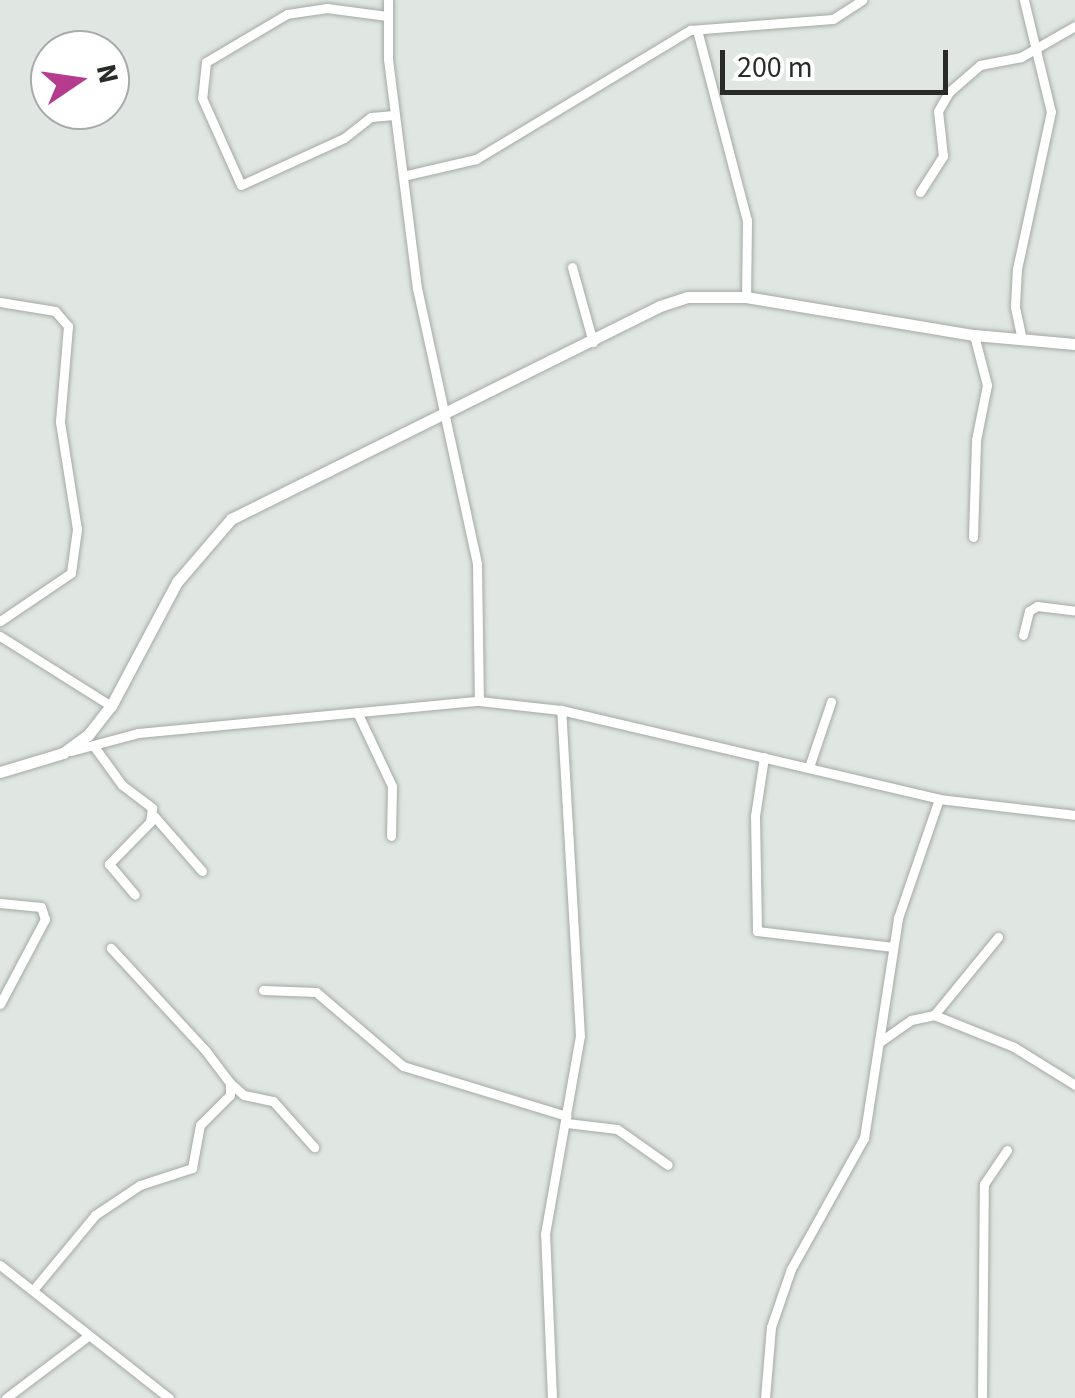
<!DOCTYPE html>
<style>
body{margin:0}
#map{position:relative;width:1075px;height:1398px;overflow:hidden;background:#e0e6e1;font-family:"Source Sans 3",sans-serif}
div>[style]{position:absolute}
.roads{filter:drop-shadow(0 0 2px #a3a9a4) drop-shadow(0 0 2px #a3a9a4)}
.street>*{height:9px;margin:-4.5px;padding:0 4.5px;transform-origin:4.5px;border-radius:4.5px;background:#fff}
.secondary>*{height:11px;margin:-5.5px;padding:0 5.5px;transform-origin:5.5px;border-radius:5.5px;background:#fff}
span{translate:-50% -50%;white-space:nowrap;text-align:center;line-height:1.15;-webkit-text-stroke:10px #fff;paint-order:stroke}
.north{position:absolute;left:30px;top:30px;width:100px;height:100px;box-sizing:border-box;background:#fff;border:2px solid #a9aaa9;border-radius:50%;rotate:77deg;font-size:28px;font-weight:700;line-height:40px;text-align:center;color:#292b29}
.north::after{content:'';display:block;margin:auto;width:35px;height:45px;background:#b43b8e;clip-path:polygon(50% 0,100% 100%,50% 72%,0 100%)}
.scale{position:absolute;left:720px;top:50px;width:228px;height:45px;box-sizing:border-box;border:5px solid #292b29;border-top:0;padding-left:12px;font-size:30px;line-height:35px;white-space:nowrap;color:#292b29;-webkit-text-stroke:8px #fff;paint-order:stroke}
</style>
<div id="map">
<div class="roads">
<div class="street">
<i style="left:388px;top:0;width:59px;rotate:90deg"></i>
<i style="left:388px;top:59px;width:231px;rotate:82.8deg"></i>
<i style="left:417px;top:288px;width:282px;rotate:77.7deg"></i>
<i style="left:477px;top:564px;width:137px;rotate:89.2deg"></i>
<i style="left:387px;top:16px;width:61px;rotate:-172.4deg"></i>
<i style="left:327px;top:8px;width:40px;rotate:171.5deg"></i>
<i style="left:287px;top:14px;width:94px;rotate:149.3deg"></i>
<i style="left:206px;top:62px;width:36px;rotate:96deg"></i>
<i style="left:202px;top:98px;width:95px;rotate:65.9deg"></i>
<i style="left:241px;top:185px;width:113px;rotate:-24.5deg"></i>
<i style="left:344px;top:138px;width:34px;rotate:-38deg"></i>
<i style="left:371px;top:117px;width:23px;rotate:-5deg"></i>
<i style="left:697px;top:30px;width:196px;rotate:75.3deg"></i>
<i style="left:747px;top:220px;width:77px;rotate:90.7deg"></i>
<i style="left:403px;top:176px;width:75px;rotate:-13.1deg"></i>
<i style="left:476px;top:159px;width:250px;rotate:-31.1deg"></i>
<i style="left:690px;top:30px;width:143px;rotate:-4.4deg"></i>
<i style="left:833px;top:19px;width:35px;rotate:-33deg"></i>
<i style="left:920px;top:192px;width:43px;rotate:-57.4deg"></i>
<i style="left:943px;top:156px;width:45px;rotate:-96.3deg"></i>
<i style="left:938px;top:111px;width:22px;rotate:-60deg"></i>
<i style="left:949px;top:92px;width:41px;rotate:-41.1deg"></i>
<i style="left:980px;top:65px;width:42px;rotate:-11deg"></i>
<i style="left:1021px;top:57px;width:62px;rotate:-29.9deg"></i>
<i style="left:572px;top:267px;width:78px;rotate:74.4deg"></i>
<i style="left:0;top:302px;width:56px;rotate:9.3deg"></i>
<i style="left:55px;top:311px;width:20px;rotate:49deg"></i>
<i style="left:68px;top:326px;width:96px;rotate:94.8deg"></i>
<i style="left:60px;top:422px;width:108px;rotate:81deg"></i>
<i style="left:77px;top:529px;width:44px;rotate:97.8deg"></i>
<i style="left:71px;top:573px;width:86px;rotate:145.9deg"></i>
<i style="left:1022px;top:340px;width:35px;rotate:-102deg"></i>
<i style="left:1015px;top:306px;width:37px;rotate:-87deg"></i>
<i style="left:1017px;top:269px;width:161px;rotate:-77.8deg"></i>
<i style="left:1051px;top:112px;width:115px;rotate:-103.6deg"></i>
<i style="left:973px;top:537px;width:97px;rotate:-88.2deg"></i>
<i style="left:976px;top:440px;width:56px;rotate:-78.7deg"></i>
<i style="left:987px;top:385px;width:52px;rotate:-104.6deg"></i>
<i style="left:1023px;top:635px;width:25px;rotate:-76deg"></i>
<i style="left:1029px;top:611px;width:9px;rotate:-32deg"></i>
<i style="left:1037px;top:606px;width:38px;rotate:7deg"></i>
<i style="left:0;top:636px;width:131px;rotate:32.2deg"></i>
<i style="left:357px;top:712px;width:82px;rotate:64.7deg"></i>
<i style="left:392px;top:786px;width:50px;rotate:91.1deg"></i>
<i style="left:93px;top:745px;width:49px;rotate:54.1deg"></i>
<i style="left:122px;top:785px;width:38px;rotate:37deg"></i>
<i style="left:152px;top:808px;width:14px;rotate:98deg"></i>
<i style="left:150px;top:822px;width:59px;rotate:134.3deg"></i>
<i style="left:109px;top:864px;width:40px;rotate:50deg"></i>
<i style="left:71px;top:751px;width:69px;rotate:-15deg"></i>
<i style="left:138px;top:733px;width:342px;rotate:-5.4deg"></i>
<i style="left:479px;top:701px;width:82px;rotate:6.3deg"></i>
<i style="left:561px;top:710px;width:388px;rotate:13.2deg"></i>
<i style="left:939px;top:799px;width:137px;rotate:6.7deg"></i>
<i style="left:764px;top:757px;width:60px;rotate:98.7deg"></i>
<i style="left:755px;top:816px;width:115px;rotate:89deg"></i>
<i style="left:757px;top:931px;width:137px;rotate:6.7deg"></i>
<i style="left:809px;top:767px;width:69px;rotate:-71.3deg"></i>
<i style="left:154px;top:816px;width:73px;rotate:48.9deg"></i>
<i style="left:0;top:903px;width:41px;rotate:5.6deg"></i>
<i style="left:41px;top:907px;width:13px;rotate:72deg"></i>
<i style="left:45px;top:919px;width:96px;rotate:117.9deg"></i>
<i style="left:263px;top:990px;width:53px;rotate:2.2deg"></i>
<i style="left:316px;top:992px;width:114px;rotate:40.4deg"></i>
<i style="left:403px;top:1066px;width:171px;rotate:17deg"></i>
<i style="left:934px;top:1015px;width:101px;rotate:-50.6deg"></i>
<i style="left:881px;top:1041px;width:37px;rotate:-35deg"></i>
<i style="left:911px;top:1020px;width:24px;rotate:-12deg"></i>
<i style="left:934px;top:1015px;width:86px;rotate:21.8deg"></i>
<i style="left:1014px;top:1047px;width:72px;rotate:31.9deg"></i>
<i style="left:230px;top:1083px;width:18px;rotate:41deg"></i>
<i style="left:244px;top:1095px;width:30px;rotate:12deg"></i>
<i style="left:273px;top:1101px;width:62px;rotate:48.3deg"></i>
<i style="left:567px;top:1123px;width:50px;rotate:6.8deg"></i>
<i style="left:617px;top:1129px;width:62px;rotate:35.2deg"></i>
<i style="left:0;top:1265px;width:215px;rotate:38.2deg"></i>
<i style="left:33px;top:1290px;width:97px;rotate:-50.4deg"></i>
<i style="left:95px;top:1215px;width:54px;rotate:-33.7deg"></i>
<i style="left:140px;top:1185px;width:55px;rotate:-18.1deg"></i>
<i style="left:192px;top:1168px;width:44px;rotate:-79.5deg"></i>
<i style="left:200px;top:1125px;width:42px;rotate:-45deg"></i>
<i style="left:230px;top:1095px;width:12px;rotate:-90deg"></i>
<i style="left:230px;top:1083px;width:41px;rotate:-127.1deg"></i>
<i style="left:205px;top:1050px;width:139px;rotate:-132.7deg"></i>
<i style="left:6px;top:1398px;width:103px;rotate:-37.1deg"></i>
<i style="left:552px;top:1398px;width:164px;rotate:-92.4deg"></i>
<i style="left:545px;top:1234px;width:201px;rotate:-80deg"></i>
<i style="left:580px;top:1036px;width:327px;rotate:-93.3deg"></i>
<i style="left:765px;top:1398px;width:71px;rotate:-85.2deg"></i>
<i style="left:771px;top:1327px;width:61px;rotate:-71deg"></i>
<i style="left:791px;top:1269px;width:150px;rotate:-60.9deg"></i>
<i style="left:864px;top:1138px;width:223px;rotate:-81.2deg"></i>
<i style="left:898px;top:918px;width:126px;rotate:-71deg"></i>
<i style="left:982px;top:1398px;width:214px;rotate:-89.5deg"></i>
<i style="left:984px;top:1184px;width:41px;rotate:-55.9deg"></i>
</div>
<div class="secondary">
<i style="left:0;top:772px;width:66px;rotate:-16.8deg"></i>
<i style="left:63px;top:753px;width:31px;rotate:-36deg"></i>
<i style="left:88px;top:735px;width:37px;rotate:-52deg"></i>
<i style="left:111px;top:706px;width:140px;rotate:-62deg"></i>
<i style="left:177px;top:582px;width:83px;rotate:-49.4deg"></i>
<i style="left:231px;top:519px;width:479px;rotate:-26.4deg"></i>
<i style="left:660px;top:306px;width:28px;rotate:-18deg"></i>
<i style="left:687px;top:297px;width:59px"></i>
<i style="left:746px;top:297px;width:231px;rotate:9.5deg"></i>
<i style="left:974px;top:335px;width:101px;rotate:5.1deg"></i>
</div>
</div>
<div class="north">N</div>
<div class="scale">200 m</div>
</div>
